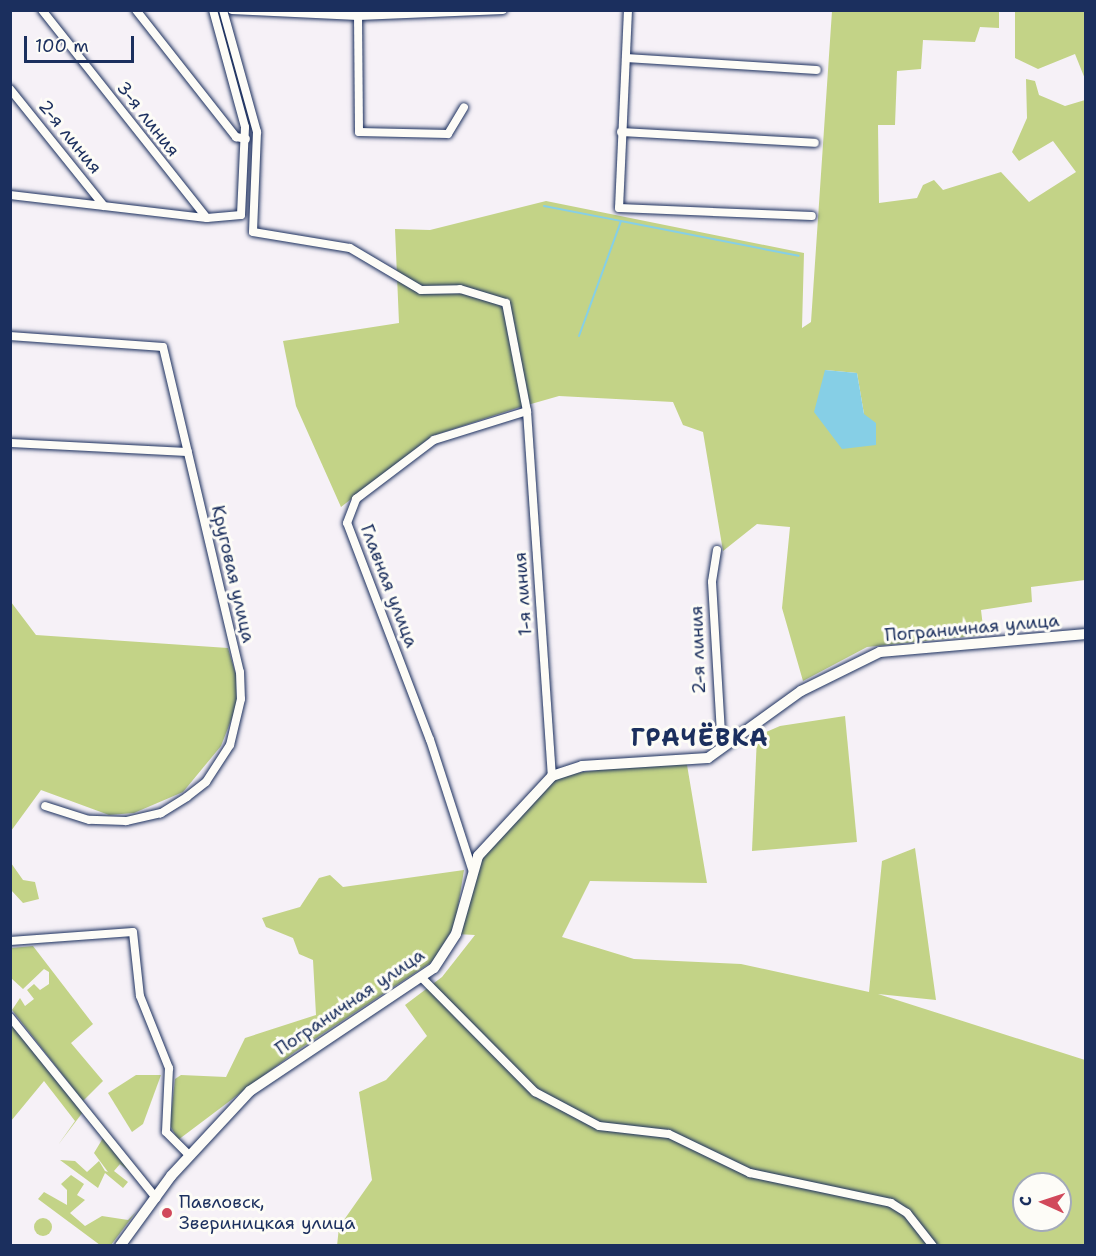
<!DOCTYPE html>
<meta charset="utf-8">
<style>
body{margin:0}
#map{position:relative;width:1096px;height:1256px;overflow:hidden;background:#f6f1f7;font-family:"Shantell Sans",sans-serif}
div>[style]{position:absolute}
.green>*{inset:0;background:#c3d387}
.round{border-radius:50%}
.water>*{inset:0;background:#86cfe6}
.stream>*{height:2px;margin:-1px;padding:0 1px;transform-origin:1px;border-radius:1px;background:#86cfe6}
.roads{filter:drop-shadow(0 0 2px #1b2f5e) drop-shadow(0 0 2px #1b2f5e)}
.street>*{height:8px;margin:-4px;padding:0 4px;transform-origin:4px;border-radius:4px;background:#fdfcf7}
.secondary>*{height:10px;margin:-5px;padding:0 5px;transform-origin:5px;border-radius:5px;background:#fdfcf7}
.dots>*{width:16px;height:16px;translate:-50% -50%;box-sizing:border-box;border:3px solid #fdfcf7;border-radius:50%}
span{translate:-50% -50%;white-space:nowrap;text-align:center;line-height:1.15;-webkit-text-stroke:6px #fdfcf7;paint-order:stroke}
.street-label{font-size:18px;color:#1b2f5e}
.poi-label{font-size:18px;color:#1b2f5e}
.left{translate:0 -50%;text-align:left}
.district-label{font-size:24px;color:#1b2f5e;font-weight:700;letter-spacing:1.5px}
.frame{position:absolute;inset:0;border:12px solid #1b2f5e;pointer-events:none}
.north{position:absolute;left:1012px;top:1172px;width:60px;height:60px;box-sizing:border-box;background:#fdfcf7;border:2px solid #a3aaba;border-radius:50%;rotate:273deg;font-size:16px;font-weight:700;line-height:24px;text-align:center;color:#1b2f5e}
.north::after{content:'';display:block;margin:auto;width:21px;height:27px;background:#d1495b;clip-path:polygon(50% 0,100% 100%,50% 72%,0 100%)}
.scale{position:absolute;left:24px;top:36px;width:110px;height:27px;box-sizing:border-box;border:3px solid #1b2f5e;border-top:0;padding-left:8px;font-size:18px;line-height:21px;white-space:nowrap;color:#1b2f5e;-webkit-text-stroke:4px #fdfcf7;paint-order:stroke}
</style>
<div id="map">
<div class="green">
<i style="clip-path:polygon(evenodd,832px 11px,999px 11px,999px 28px,980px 27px,975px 42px,923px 40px,921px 69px,897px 71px,895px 125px,878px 125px,879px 203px,917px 198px,923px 185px,934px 180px,943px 190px,1001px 172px,1029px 202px,1076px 172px,1053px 141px,1019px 161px,1012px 152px,1027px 118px,1026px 79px,1035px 81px,1039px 95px,1065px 106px,1085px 100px,1085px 580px,1031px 587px,1032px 602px,981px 610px,984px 635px,867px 647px,803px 681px,782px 608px,790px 527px,757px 524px,723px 551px,703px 432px,683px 425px,673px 402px,559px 396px,517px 408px,432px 436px,341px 507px,296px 406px,283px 341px,399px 323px,395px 229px,430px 230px,546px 201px,804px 253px,802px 328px,811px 322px,832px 11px,825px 370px,857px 373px,864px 414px,825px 370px)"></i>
<i style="clip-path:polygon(1015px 11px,1085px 11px,1085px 79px,1075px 54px,1038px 69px,1015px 58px)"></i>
<i style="clip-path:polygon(11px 602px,36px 635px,228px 648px,236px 675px,237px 705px,221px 746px,183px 792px,134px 813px,109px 815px,41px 790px,11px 831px)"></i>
<i style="clip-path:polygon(845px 716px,857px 842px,752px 851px,757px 736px,780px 726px)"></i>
<i style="clip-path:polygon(evenodd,686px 759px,707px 883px,590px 881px,562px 937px,634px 959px,741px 964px,869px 992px,882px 861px,915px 848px,936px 1000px,878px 994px,1085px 1060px,1085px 1245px,337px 1246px,339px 1227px,372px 1180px,359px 1092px,386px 1080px,427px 1036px,405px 1005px,442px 977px,475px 935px,456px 934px,472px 869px,552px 776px,686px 759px,1024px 1184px,1060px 1184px,1060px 1220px,1024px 1220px,1024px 1184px)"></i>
<i style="clip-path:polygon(11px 863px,23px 880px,35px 882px,39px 899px,23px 903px,11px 890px)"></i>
<i style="clip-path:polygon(464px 870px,455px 925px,433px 961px,295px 1052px,178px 1140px,170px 1125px,175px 1079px,181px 1075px,226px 1077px,245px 1038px,316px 1015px,313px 960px,299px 954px,293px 938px,266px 927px,262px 918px,300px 907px,319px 878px,330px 875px,343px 887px)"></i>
<i style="clip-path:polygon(33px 946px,93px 1024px,71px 1043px,103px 1081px,83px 1101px,12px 1010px,20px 998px,25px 1006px,34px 999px,27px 990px,34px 984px,40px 990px,49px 984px,49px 972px,44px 969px,23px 989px,11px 978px,11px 948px)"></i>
<i style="clip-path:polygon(10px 1023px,83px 1112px,58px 1145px,75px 1121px,44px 1081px,11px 1121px)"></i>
<i style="clip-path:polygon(136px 1075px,161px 1075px,143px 1124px,132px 1132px,108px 1093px)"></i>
<i style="clip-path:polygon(103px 1138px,133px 1174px,120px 1164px,114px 1171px,128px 1182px,123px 1188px,105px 1173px,98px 1188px,60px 1160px,75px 1161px,87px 1172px,99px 1161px,105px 1171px,108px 1172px,94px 1153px)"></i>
<i style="clip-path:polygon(71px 1175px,84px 1184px,77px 1195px,85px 1200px,70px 1213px,85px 1226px,102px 1216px,128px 1220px,136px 1212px,111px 1245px,100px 1245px,38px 1199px,44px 1192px,67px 1205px,67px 1190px,61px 1184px)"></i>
<i class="round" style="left:34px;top:1218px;width:18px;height:18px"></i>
</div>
<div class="water">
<i style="clip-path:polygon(825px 370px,857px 373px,864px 414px,876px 423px,876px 445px,842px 449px,814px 412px)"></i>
</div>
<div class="stream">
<i style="left:544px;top:206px;width:78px;rotate:11deg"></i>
<i style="left:579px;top:336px;width:122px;rotate:-69.9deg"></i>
<i style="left:621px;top:221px;width:181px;rotate:11.1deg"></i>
</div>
<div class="roads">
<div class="street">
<i style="left:42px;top:10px;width:265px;rotate:51.6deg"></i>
<i style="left:136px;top:10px;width:162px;rotate:51.8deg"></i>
<i style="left:236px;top:137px;width:10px;rotate:11deg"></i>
<i style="left:223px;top:10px;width:127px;rotate:74.4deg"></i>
<i style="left:257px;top:132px;width:100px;rotate:92.3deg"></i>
<i style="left:253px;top:232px;width:98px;rotate:9.4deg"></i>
<i style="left:350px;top:248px;width:82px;rotate:30.6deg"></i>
<i style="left:421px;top:290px;width:39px;rotate:-1deg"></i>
<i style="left:460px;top:289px;width:48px;rotate:16.9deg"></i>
<i style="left:506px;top:303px;width:110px;rotate:79deg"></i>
<i style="left:527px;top:411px;width:366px;rotate:86.1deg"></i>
<i style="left:232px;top:10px;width:126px;rotate:2.7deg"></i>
<i style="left:358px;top:16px;width:145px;rotate:-2.4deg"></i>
<i style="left:628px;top:10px;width:198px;rotate:92.6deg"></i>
<i style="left:619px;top:208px;width:193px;rotate:2.4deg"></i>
<i style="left:358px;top:16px;width:116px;rotate:89.5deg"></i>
<i style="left:359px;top:132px;width:89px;rotate:1.3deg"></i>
<i style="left:448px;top:134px;width:31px;rotate:-59deg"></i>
<i style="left:626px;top:58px;width:191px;rotate:3.6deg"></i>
<i style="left:10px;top:89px;width:150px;rotate:51.2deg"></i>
<i style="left:621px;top:132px;width:194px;rotate:3.2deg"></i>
<i style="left:10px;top:195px;width:198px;rotate:6.7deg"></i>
<i style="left:207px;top:218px;width:34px;rotate:-5deg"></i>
<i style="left:241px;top:215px;width:88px;rotate:-87.4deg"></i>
<i style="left:245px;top:127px;width:121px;rotate:-105.3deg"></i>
<i style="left:10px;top:336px;width:153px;rotate:4.1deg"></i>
<i style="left:163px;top:347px;width:334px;rotate:76.7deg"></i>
<i style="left:240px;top:672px;width:27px;rotate:88deg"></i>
<i style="left:241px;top:699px;width:47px;rotate:103.4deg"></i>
<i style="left:230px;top:745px;width:44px;rotate:123deg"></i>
<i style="left:206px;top:782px;width:24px;rotate:142deg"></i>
<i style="left:187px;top:797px;width:31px;rotate:148deg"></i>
<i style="left:161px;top:813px;width:36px;rotate:167deg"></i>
<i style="left:126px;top:821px;width:37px;rotate:-178deg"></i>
<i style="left:89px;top:820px;width:46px;rotate:-162.3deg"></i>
<i style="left:10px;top:443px;width:178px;rotate:2.9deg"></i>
<i style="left:717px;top:550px;width:32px;rotate:99deg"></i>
<i style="left:712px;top:582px;width:166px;rotate:86.6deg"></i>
<i style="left:472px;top:869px;width:136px;rotate:-108deg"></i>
<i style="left:430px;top:740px;width:232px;rotate:-110.9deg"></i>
<i style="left:347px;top:523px;width:26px;rotate:-69deg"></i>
<i style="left:356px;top:499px;width:98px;rotate:-37.1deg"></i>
<i style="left:434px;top:440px;width:97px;rotate:-17.3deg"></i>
<i style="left:10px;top:941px;width:123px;rotate:-4.2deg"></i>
<i style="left:133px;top:932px;width:64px;rotate:83.8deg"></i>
<i style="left:140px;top:996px;width:78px;rotate:68.1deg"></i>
<i style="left:169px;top:1068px;width:64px;rotate:92.7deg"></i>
<i style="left:166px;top:1132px;width:33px;rotate:45deg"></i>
<i style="left:421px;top:977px;width:162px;rotate:45.3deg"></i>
<i style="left:535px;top:1092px;width:72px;rotate:28deg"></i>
<i style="left:599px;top:1126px;width:70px;rotate:6.5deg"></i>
<i style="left:669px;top:1134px;width:90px;rotate:25.7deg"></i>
<i style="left:750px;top:1173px;width:144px;rotate:12deg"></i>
<i style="left:891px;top:1203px;width:19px;rotate:32deg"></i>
<i style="left:907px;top:1213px;width:42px;rotate:51.8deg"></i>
<i style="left:10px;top:1017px;width:233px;rotate:51.1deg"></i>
</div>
<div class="secondary">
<i style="left:120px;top:1246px;width:87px;rotate:-53.9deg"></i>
<i style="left:171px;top:1176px;width:116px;rotate:-47.1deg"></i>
<i style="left:250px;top:1091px;width:221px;rotate:-33.8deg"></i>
<i style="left:434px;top:968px;width:40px;rotate:-57.1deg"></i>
<i style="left:456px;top:934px;width:81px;rotate:-74.2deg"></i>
<i style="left:478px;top:856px;width:109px;rotate:-47.2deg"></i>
<i style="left:552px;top:776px;width:32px;rotate:-18deg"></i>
<i style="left:582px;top:766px;width:126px;rotate:-3.6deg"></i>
<i style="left:708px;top:758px;width:115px;rotate:-35.8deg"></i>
<i style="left:801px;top:691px;width:88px;rotate:-26.3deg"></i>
<i style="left:880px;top:652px;width:207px;rotate:-5deg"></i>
</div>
</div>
<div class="dots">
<i style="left:167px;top:1213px;background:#d1495b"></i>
</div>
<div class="street-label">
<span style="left:148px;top:119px;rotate:52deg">3-я линия</span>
<span style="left:70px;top:137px;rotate:51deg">2-я линия</span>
<span style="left:233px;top:574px;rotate:77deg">Круговая улица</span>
<span style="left:389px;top:586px;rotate:69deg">Главная улица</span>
<span style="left:523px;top:594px;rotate:-94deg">1-я линия</span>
<span style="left:972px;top:628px;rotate:-5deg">Пограничная улица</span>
<span style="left:698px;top:650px;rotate:-92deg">2-я линия</span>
<span style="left:350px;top:1002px;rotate:-34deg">Пограничная улица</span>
</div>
<div class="poi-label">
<span class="left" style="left:179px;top:1213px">Павловск,<br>Звериницкая улица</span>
</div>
<div class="district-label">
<span style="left:700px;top:739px">ГРАЧЁВКА</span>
</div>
<div class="frame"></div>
<div class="north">С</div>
<div class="scale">100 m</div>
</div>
